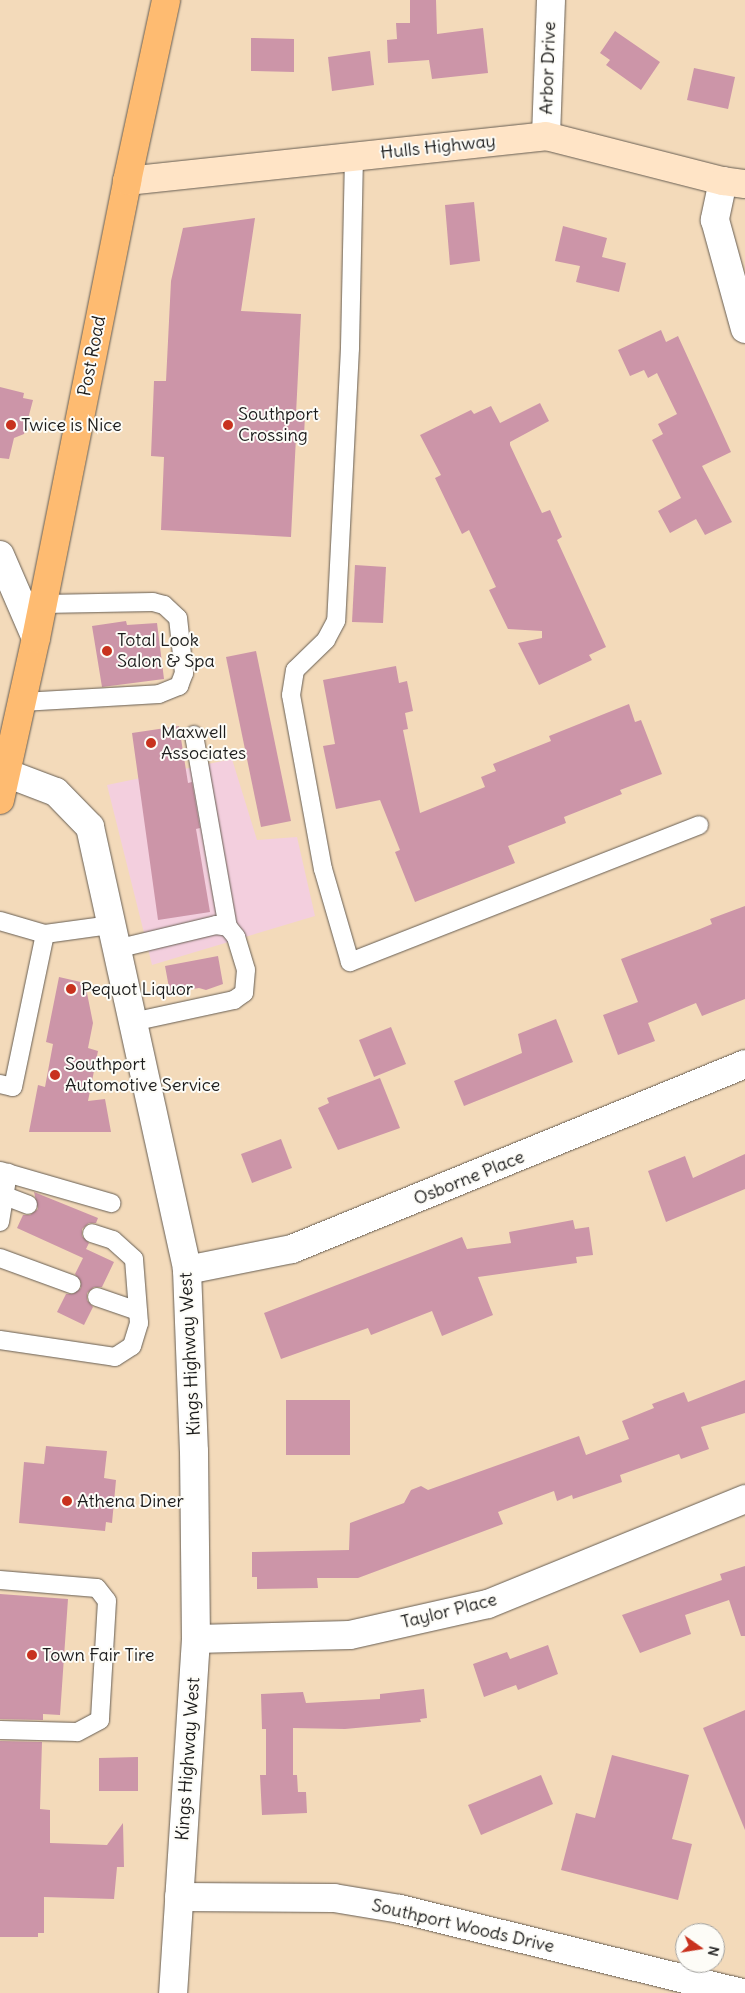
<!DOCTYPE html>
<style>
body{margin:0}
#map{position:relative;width:745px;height:1993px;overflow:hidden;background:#f3daba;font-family:Delius,sans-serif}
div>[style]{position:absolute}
.built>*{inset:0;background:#f3cfde}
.building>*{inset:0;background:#cc95a8}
.roads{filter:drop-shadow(0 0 1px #675e53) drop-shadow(0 0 1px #675e53)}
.lane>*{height:18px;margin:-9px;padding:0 9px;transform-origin:9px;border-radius:9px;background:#fff}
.street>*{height:28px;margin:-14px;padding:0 14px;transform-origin:14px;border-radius:14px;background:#fff}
.secondary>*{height:28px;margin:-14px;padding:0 14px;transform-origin:14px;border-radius:14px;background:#ffe4c6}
.primary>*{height:28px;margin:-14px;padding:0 14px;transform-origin:14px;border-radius:14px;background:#febb71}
.dots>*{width:14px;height:14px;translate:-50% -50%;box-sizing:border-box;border:2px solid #fdfcf7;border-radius:50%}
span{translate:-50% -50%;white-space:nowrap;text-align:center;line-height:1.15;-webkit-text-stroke:4px #fdfcf7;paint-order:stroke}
.street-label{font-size:18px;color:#1c1c1c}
.poi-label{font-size:18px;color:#1c1c1c}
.left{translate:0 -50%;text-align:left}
.north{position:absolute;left:675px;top:1923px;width:50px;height:50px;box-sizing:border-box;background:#fdfcf7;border:1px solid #a3a29f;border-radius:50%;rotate:103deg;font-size:14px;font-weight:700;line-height:20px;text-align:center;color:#1c1c1c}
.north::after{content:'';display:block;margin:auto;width:18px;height:22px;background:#c8321e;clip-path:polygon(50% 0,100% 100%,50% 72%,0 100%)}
</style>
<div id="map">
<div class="built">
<i style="clip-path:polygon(232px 759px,257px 840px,297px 837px,315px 916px,152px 965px,107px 785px)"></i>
</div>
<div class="building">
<i style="clip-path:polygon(410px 0,436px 0,437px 34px,483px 28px,488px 73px,432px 79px,429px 60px,388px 63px,387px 40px,397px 39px,396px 23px,410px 23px)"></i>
<i style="clip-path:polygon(615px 31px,660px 62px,641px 90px,606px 65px,610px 60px,600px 53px)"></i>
<i style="clip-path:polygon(251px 38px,294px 39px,294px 72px,251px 71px)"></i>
<i style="clip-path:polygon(370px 51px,374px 85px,332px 91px,328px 57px)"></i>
<i style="clip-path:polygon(694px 68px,735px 77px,728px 109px,687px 100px)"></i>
<i style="clip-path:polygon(474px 202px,480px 261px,450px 265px,445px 205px)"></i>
<i style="clip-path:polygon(255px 218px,241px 311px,301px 314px,296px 414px,305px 414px,304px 437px,296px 437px,291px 537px,161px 530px,164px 457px,151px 456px,154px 381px,166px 381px,171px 281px,183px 228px)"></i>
<i style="clip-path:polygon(563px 226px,607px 238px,602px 257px,626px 263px,619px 292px,576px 282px,580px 266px,555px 261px)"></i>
<i style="clip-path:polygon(661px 330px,666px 342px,678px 336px,731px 452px,702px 466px,732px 522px,705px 535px,696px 519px,670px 533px,658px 511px,681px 498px,652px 440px,663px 434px,658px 424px,677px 414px,657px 373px,648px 378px,644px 370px,630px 376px,618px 350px)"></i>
<i style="clip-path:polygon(0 387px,24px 393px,23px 398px,33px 400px,24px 434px,14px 438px,9px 459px,0 458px)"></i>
<i style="clip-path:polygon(540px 403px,549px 421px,510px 442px,510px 445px,542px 513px,550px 510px,562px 537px,557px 540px,606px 647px,589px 655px,592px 660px,539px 685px,518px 643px,542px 638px,542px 631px,508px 629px,489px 590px,496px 587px,469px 530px,462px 534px,435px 478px,441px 475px,420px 435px,471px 410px,474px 414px,491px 406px,500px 423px)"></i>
<i style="clip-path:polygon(355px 565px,386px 567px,383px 623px,352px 622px)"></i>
<i style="clip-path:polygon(126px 621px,127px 625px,157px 623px,164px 679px,102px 687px,92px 626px)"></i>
<i style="clip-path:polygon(256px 651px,291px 821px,261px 827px,226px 657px)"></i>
<i style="clip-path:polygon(396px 666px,399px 683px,407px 681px,413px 711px,405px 713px,408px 729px,403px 730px,420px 813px,485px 787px,481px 777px,496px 771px,493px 764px,551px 741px,549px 736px,629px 704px,635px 722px,641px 720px,662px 774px,620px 790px,622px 794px,564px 817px,566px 823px,508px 846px,515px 863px,415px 902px,395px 852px,400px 850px,380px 800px,336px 809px,323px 746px,335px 744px,323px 680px)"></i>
<i style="clip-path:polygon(179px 726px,188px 783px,192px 782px,200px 828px,196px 829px,210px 912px,158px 920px,132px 733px)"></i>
<i style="clip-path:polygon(745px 906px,745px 999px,702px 1016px,696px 1003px,648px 1023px,655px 1041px,618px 1055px,603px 1015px,638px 1002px,621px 959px,700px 929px,712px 924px,710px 919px)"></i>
<i style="clip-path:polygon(218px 956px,223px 984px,206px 990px,199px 988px,170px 993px,165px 966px)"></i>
<i style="clip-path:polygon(59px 977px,85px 983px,93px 1023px,88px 1048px,98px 1051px,88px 1101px,105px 1099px,111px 1132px,29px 1132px,38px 1085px,45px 1087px,53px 1044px,46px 1042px)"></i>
<i style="clip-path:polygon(556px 1019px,573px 1062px,464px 1106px,454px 1081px,522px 1053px,518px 1034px)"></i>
<i style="clip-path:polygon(391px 1027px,406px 1064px,374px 1077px,359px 1040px)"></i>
<i style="clip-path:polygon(380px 1078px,400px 1128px,338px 1150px,318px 1108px,329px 1103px,327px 1098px)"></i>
<i style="clip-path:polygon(281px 1139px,292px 1168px,252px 1183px,241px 1154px)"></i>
<i style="clip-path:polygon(745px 1154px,745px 1189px,666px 1222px,648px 1171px,685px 1156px,693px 1178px)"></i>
<i style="clip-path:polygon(34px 1192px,98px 1218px,96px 1223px,89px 1223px,82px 1229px,82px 1236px,89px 1243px,86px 1249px,114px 1262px,102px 1287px,94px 1287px,87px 1293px,87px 1300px,93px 1307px,84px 1325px,57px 1312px,66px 1294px,73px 1294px,81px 1288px,81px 1282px,75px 1274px,83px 1258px,17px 1228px,23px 1215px,30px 1215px,38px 1209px)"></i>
<i style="clip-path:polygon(573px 1220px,575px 1229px,589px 1227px,593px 1255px,576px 1257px,577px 1263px,478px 1277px,493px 1315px,442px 1336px,432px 1311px,371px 1335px,368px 1328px,281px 1359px,264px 1313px,462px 1237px,467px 1249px,511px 1243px,509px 1232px)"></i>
<i style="clip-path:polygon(745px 1380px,745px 1413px,701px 1427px,709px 1449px,681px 1459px,679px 1454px,620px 1475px,622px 1482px,573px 1499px,572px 1495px,557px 1501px,554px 1491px,498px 1512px,503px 1524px,358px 1578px,317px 1578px,318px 1588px,257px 1589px,257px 1577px,252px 1577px,252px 1552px,349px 1550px,350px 1523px,404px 1503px,411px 1490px,421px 1486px,428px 1490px,579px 1436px,586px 1455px,629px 1439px,622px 1421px,654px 1408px,652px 1404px,684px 1392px,688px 1402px)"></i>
<i style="clip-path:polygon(286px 1400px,350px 1400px,350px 1455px,286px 1455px)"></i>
<i style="clip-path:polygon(46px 1446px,107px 1451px,104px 1478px,116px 1480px,112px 1523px,106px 1522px,105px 1531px,19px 1523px,24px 1462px,44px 1464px)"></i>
<i style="clip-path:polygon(745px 1566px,745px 1636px,741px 1636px,729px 1600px,685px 1615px,691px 1634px,640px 1653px,622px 1615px,722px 1580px,720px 1574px)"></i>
<i style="clip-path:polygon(0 1594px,68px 1599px,60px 1715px,43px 1714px,43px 1720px,0 1719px)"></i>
<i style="clip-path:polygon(548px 1645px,558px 1674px,518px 1690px,516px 1685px,484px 1697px,473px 1664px,507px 1652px,510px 1659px)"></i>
<i style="clip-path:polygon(424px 1689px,427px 1718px,420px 1719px,421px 1722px,345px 1729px,293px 1728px,293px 1775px,297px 1775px,298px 1792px,306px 1792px,307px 1813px,262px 1815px,260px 1775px,266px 1775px,266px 1729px,262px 1729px,261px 1694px,303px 1692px,306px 1703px,380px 1699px,380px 1694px)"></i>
<i style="clip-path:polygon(745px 1710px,745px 1830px,703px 1728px)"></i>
<i style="clip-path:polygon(0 1741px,42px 1742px,40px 1809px,50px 1810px,50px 1843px,107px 1845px,123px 1823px,124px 1867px,117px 1867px,114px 1899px,44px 1897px,44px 1933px,38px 1933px,38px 1937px,0 1937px)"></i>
<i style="clip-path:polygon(612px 1755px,689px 1775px,672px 1839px,692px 1844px,678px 1900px,561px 1870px,576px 1813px,595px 1818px)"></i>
<i style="clip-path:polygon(138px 1757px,138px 1791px,99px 1791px,99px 1758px)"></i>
<i style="clip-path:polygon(541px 1775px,553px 1804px,481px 1835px,468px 1805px)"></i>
</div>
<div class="roads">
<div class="lane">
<i style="left:354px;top:156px;width:192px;rotate:91.2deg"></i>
<i style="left:350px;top:348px;width:273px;rotate:92.9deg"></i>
<i style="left:336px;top:621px;width:21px;rotate:118deg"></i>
<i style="left:326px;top:640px;width:43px;rotate:135.9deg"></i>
<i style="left:295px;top:670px;width:25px;rotate:99deg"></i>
<i style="left:291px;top:695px;width:177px;rotate:79.6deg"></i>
<i style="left:323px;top:869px;width:97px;rotate:73.8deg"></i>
<i style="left:350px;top:962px;width:375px;rotate:-21.4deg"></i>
<i style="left:22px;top:702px;width:137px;rotate:-3.3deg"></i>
<i style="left:159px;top:694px;width:22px;rotate:-22deg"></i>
<i style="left:179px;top:686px;width:14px;rotate:-69deg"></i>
<i style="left:184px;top:673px;width:55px;rotate:-96.2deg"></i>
<i style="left:178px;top:618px;width:19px;rotate:-137deg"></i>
<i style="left:164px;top:605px;width:11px;rotate:-165deg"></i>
<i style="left:153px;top:602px;width:110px;rotate:179deg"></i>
<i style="left:194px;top:735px;width:195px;rotate:80deg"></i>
<i style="left:0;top:921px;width:47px;rotate:16.1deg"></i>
<i style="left:116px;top:949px;width:103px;rotate:-13.5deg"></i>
<i style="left:216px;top:925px;width:12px;rotate:9deg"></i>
<i style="left:228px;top:927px;width:13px;rotate:51deg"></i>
<i style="left:236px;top:937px;width:34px;rotate:73deg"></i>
<i style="left:246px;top:970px;width:23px;rotate:95deg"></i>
<i style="left:244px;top:993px;width:12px;rotate:145deg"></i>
<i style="left:234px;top:1000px;width:104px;rotate:167.8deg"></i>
<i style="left:0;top:1084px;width:13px;rotate:13deg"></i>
<i style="left:13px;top:1087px;width:156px;rotate:-78.2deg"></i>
<i style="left:45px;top:934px;width:67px;rotate:-7.8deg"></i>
<i style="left:0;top:1171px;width:116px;rotate:16.1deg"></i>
<i style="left:0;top:1194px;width:30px;rotate:21deg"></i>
<i style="left:0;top:1222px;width:50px;rotate:-80.7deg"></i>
<i style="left:0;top:1258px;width:76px;rotate:20.1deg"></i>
<i style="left:97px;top:1297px;width:43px;rotate:18.9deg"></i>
<i style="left:0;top:1340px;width:116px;rotate:8.4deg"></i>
<i style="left:115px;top:1357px;width:20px;rotate:-33deg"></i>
<i style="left:132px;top:1346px;width:24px;rotate:-73deg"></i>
<i style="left:139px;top:1323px;width:64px;rotate:-94.5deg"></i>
<i style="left:134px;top:1259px;width:28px;rotate:-138deg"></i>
<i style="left:113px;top:1240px;width:22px;rotate:-162deg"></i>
<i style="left:0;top:1580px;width:97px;rotate:4.7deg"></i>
<i style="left:97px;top:1588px;width:16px;rotate:52deg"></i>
<i style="left:107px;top:1601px;width:119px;rotate:93.4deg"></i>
<i style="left:100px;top:1720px;width:26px;rotate:152deg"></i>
<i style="left:77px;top:1732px;width:77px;rotate:-178.5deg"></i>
</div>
<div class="street">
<i style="left:546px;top:136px;width:136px;rotate:-87.9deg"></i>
<i style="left:723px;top:181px;width:40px;rotate:102deg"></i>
<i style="left:715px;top:220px;width:113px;rotate:74.6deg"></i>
<i style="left:0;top:555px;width:90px;rotate:66.6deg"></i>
<i style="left:6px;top:773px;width:53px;rotate:20.8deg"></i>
<i style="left:56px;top:792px;width:49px;rotate:45.8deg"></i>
<i style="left:90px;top:827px;width:453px;rotate:77.6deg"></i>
<i style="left:187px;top:1270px;width:181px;rotate:87.8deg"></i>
<i style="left:194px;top:1451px;width:188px;rotate:89.4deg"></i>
<i style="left:196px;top:1639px;width:355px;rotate:93.7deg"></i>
<i style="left:187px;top:1270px;width:107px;rotate:-11.3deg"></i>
<i style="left:292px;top:1249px;width:489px;rotate:-22.2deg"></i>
<i style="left:196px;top:1639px;width:154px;rotate:-1.5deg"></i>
<i style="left:350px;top:1635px;width:141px;rotate:-12.7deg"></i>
<i style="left:488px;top:1604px;width:278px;rotate:-22.2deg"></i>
<i style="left:179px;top:1897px;width:155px;rotate:0.4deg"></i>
<i style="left:334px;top:1898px;width:67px;rotate:9.5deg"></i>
<i style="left:400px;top:1909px;width:352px;rotate:13.8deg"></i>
</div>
<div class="secondary">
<i style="left:127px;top:181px;width:421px;rotate:-6.1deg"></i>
<i style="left:546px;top:136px;width:183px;rotate:14.3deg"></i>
<i style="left:723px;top:181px;width:22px;rotate:8deg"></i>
</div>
<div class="primary">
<i style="left:0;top:800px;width:166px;rotate:-77.5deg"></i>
<i style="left:36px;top:638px;width:466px;rotate:-78.7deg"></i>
<i style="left:127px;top:181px;width:185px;rotate:-77.8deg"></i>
</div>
</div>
<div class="dots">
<i style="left:11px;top:425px;background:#c8321e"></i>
<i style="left:228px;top:425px;background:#c8321e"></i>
<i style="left:107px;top:651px;background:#c8321e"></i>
<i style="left:151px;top:743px;background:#c8321e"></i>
<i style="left:71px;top:989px;background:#c8321e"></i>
<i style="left:55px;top:1075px;background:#c8321e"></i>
<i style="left:67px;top:1501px;background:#c8321e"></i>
<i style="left:32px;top:1655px;background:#c8321e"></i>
</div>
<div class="street-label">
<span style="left:548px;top:68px;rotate:-88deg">Arbor Drive</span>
<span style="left:438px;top:147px;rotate:-6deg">Hulls Highway</span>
<span style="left:92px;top:356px;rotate:-79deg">Post Road</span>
<span style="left:469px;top:1178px;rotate:-22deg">Osborne Place</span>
<span style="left:190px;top:1354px;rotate:-93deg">Kings Highway West</span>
<span style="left:449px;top:1611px;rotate:-14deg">Taylor Place</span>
<span style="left:188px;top:1759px;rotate:-86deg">Kings Highway West</span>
<span style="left:463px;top:1926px;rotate:13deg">Southport Woods Drive</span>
</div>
<div class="poi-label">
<span class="left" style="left:238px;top:425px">Southport<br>Crossing</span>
<span class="left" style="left:21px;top:425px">Twice is Nice</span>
<span class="left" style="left:117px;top:651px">Total Look<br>Salon &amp; Spa</span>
<span class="left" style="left:161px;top:743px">Maxwell<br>Associates</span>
<span class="left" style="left:81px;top:989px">Pequot Liquor</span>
<span class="left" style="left:65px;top:1075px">Southport<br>Automotive Service</span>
<span class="left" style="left:77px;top:1501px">Athena Diner</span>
<span class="left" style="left:42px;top:1655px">Town Fair Tire</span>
</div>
<div class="north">N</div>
</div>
